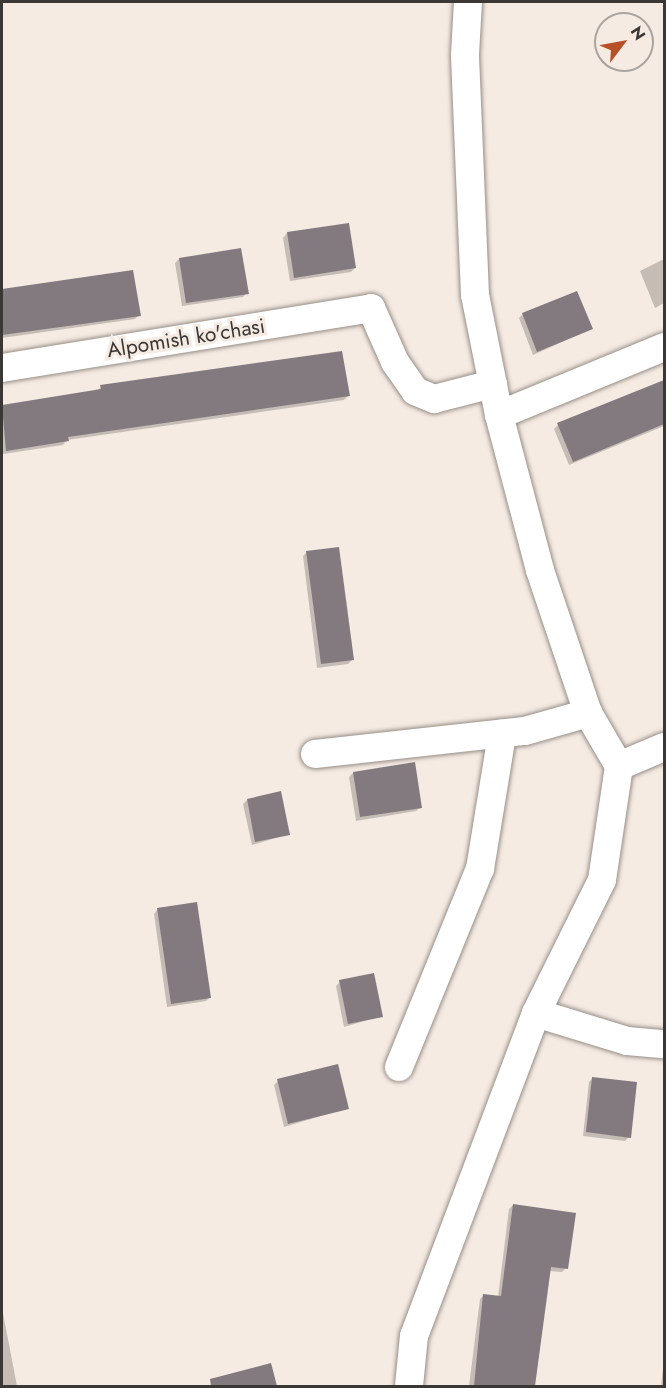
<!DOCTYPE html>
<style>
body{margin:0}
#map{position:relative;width:666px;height:1388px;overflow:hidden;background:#f5ebe3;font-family:Jost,sans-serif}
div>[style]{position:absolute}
.shadow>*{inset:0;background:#0003}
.building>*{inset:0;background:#837a80}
.roads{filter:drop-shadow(0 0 2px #978e87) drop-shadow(0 0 2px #978e87)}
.minor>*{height:28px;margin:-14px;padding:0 14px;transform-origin:14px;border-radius:14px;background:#fff}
span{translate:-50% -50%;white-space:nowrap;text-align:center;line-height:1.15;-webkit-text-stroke:6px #f5ebe3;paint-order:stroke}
.street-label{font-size:21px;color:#3b3734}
.frame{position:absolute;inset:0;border:3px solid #3b3734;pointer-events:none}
.north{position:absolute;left:594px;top:12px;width:60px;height:60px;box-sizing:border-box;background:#f5ebe3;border:2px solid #aba39d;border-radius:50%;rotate:58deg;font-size:16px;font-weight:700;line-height:24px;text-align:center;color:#3b3734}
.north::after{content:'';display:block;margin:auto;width:21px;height:27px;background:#b75027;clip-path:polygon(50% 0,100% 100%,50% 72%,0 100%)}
</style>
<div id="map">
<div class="shadow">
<i style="clip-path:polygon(348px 224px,355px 268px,351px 272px,290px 281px,283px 238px,287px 233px)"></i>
<i style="clip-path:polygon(179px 259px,247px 293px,243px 297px,182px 306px,175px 263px)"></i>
<i style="clip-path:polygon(664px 259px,664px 303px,655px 308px,640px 271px)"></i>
<i style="clip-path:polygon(132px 272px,139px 315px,135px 319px,2px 338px,2px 291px)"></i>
<i style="clip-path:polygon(523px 314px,591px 329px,533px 355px,519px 318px)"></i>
<i style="clip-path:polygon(664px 381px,664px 426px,569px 465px,554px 429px,558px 425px)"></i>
<i style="clip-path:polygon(101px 387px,348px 396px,344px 400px,67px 440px,63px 445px,3px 454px,2px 406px,96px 392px)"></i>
<i style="clip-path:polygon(307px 552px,352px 660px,348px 664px,317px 668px,303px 556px)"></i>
<i style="clip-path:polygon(353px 773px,421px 807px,416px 811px,356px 821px,349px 777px)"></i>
<i style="clip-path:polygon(247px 800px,289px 834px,252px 845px,243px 804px)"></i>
<i style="clip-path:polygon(158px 909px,210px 997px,206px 1001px,167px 1007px,154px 914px)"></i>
<i style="clip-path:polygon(340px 982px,381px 1016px,344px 1027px,336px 986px)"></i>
<i style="clip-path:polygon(593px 1078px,629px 1137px,625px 1141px,583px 1136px,589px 1082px)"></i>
<i style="clip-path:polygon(278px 1081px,348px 1108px,284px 1127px,274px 1085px)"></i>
<i style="clip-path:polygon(513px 1205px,566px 1268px,562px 1272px,549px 1271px,533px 1386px,469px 1386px,480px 1299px,484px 1295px,498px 1297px,509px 1209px)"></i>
<i style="clip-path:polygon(2px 1308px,17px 1386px,2px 1386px)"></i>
<i style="clip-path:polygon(664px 1359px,664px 1386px,661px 1386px)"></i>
</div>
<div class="building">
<i style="clip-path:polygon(349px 223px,356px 268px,294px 278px,287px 232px)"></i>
<i style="clip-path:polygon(241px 248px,249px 294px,186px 303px,179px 258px)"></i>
<i style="clip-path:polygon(133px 270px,141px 316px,2px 335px,2px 289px)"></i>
<i style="clip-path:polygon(577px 291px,593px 329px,537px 352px,522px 313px)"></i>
<i style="clip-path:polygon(342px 351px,350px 396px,68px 437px,69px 441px,6px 451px,2px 405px,101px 389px,100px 385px)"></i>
<i style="clip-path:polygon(664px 380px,664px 424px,573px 462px,557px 423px)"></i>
<i style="clip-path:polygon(339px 547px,354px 660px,321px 664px,306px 551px)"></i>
<i style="clip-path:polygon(415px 762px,422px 808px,360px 817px,353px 772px)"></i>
<i style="clip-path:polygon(281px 791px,290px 835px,255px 842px,247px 799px)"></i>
<i style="clip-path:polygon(197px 902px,211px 998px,171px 1004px,157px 908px)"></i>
<i style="clip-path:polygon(374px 973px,383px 1017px,348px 1024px,339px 980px)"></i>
<i style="clip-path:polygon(338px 1064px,349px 1109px,288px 1124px,277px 1079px)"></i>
<i style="clip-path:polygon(592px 1077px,637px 1082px,631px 1138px,586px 1132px)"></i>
<i style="clip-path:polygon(513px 1204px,576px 1213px,568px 1269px,551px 1267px,535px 1386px,474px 1386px,483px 1294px,501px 1296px)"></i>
<i style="clip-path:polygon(271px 1363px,277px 1386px,211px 1386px,210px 1379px)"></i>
</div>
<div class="roads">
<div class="minor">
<i style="left:2px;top:368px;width:374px;rotate:-9.2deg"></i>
<i style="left:371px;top:308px;width:59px;rotate:66deg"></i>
<i style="left:395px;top:362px;width:35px;rotate:55deg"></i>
<i style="left:415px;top:391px;width:21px;rotate:23deg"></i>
<i style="left:434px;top:399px;width:61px;rotate:-14.3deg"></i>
<i style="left:499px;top:415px;width:178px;rotate:-22.4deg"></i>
<i style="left:315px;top:754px;width:211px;rotate:-6.3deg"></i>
<i style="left:525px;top:731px;width:66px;rotate:-15.9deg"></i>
<i style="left:619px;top:766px;width:49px;rotate:-22.9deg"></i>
<i style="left:536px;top:1013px;width:95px;rotate:17.1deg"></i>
<i style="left:627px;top:1041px;width:37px;rotate:5deg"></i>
<i style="left:399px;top:1067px;width:214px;rotate:-67.8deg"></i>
<i style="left:480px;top:869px;width:137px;rotate:-80.7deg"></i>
<i style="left:409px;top:1386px;width:50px;rotate:-84.3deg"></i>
<i style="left:414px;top:1336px;width:345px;rotate:-69.3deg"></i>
<i style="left:536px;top:1013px;width:148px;rotate:-63.6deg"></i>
<i style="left:602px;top:880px;width:115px;rotate:-81.5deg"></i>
<i style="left:619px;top:766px;width:61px;rotate:-120.3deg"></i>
<i style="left:588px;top:713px;width:151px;rotate:-108.6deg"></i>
<i style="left:540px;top:570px;width:160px;rotate:-104.8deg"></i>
<i style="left:499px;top:415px;width:122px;rotate:-101.3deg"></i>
<i style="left:475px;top:295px;width:240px;rotate:-92.4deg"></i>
<i style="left:465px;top:55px;width:53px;rotate:-86.8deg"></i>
</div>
</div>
<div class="street-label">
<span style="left:186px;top:338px;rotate:-9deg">Alpomish ko'chasi</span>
</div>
<div class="frame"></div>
<div class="north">N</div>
</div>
